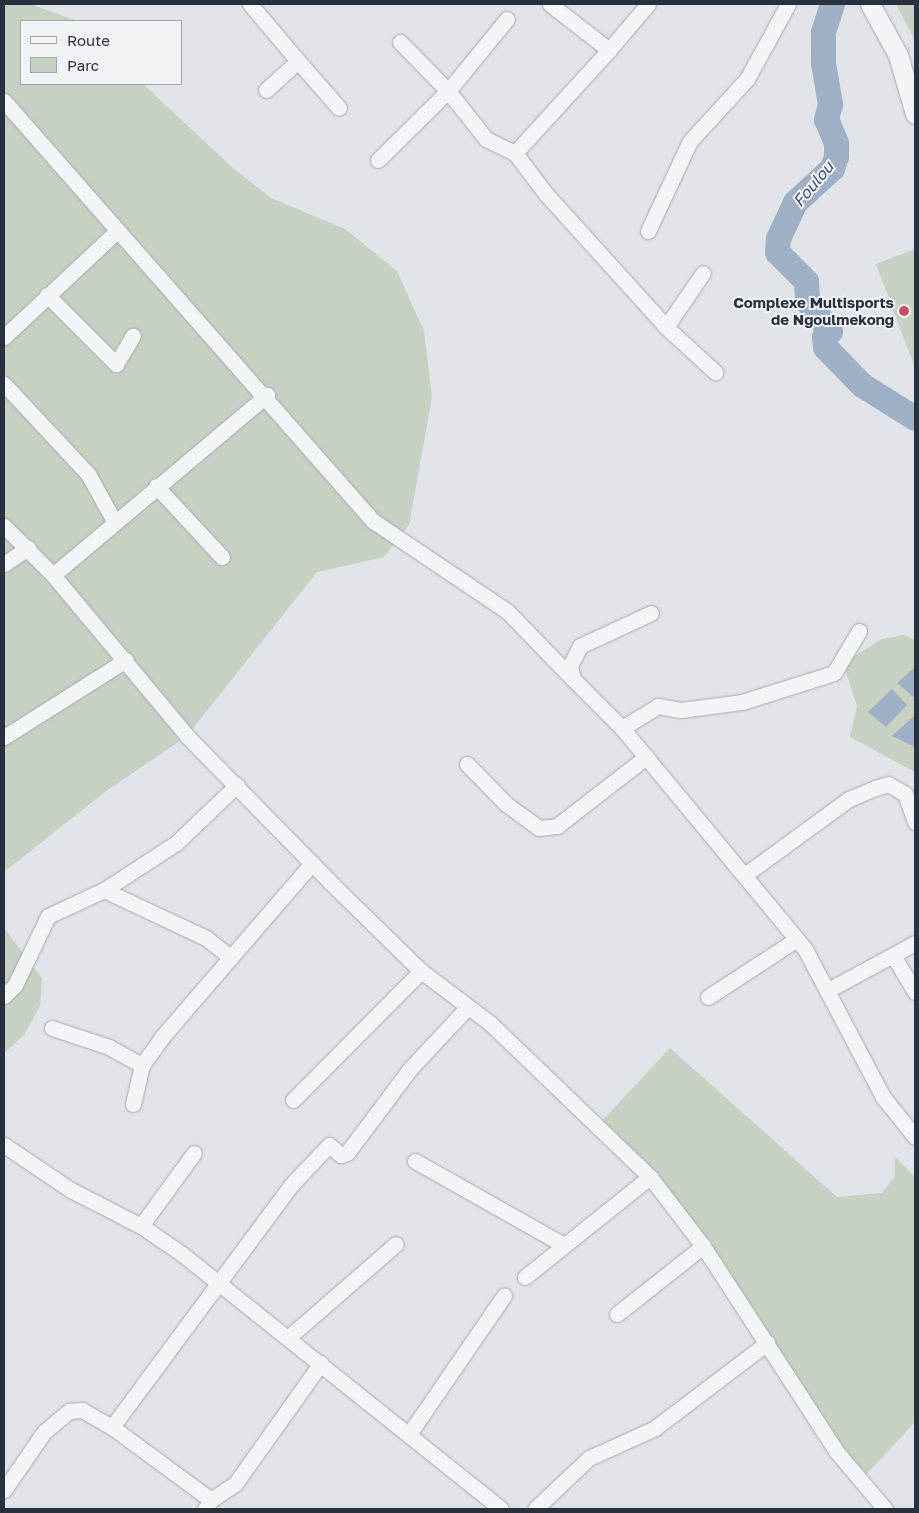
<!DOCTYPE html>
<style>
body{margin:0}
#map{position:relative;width:919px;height:1513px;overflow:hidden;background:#e0e3e8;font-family:"Golos Text",sans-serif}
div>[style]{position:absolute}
.green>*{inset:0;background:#c6d1c2}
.water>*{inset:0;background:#9eb0c5}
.river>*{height:25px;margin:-12.5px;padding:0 12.5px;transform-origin:12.5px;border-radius:12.5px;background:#9eb0c5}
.roads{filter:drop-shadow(0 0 1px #a6aab2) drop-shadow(0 0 1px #a6aab2)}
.minor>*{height:15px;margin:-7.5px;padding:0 7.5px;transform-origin:7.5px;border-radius:7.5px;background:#f3f4f6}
.tertiary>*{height:19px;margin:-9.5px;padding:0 9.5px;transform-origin:9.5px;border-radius:9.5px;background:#f3f4f6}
.dots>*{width:14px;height:14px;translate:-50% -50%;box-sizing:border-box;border:2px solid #f0f2f6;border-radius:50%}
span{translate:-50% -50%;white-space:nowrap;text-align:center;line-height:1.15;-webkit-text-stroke:4px #f0f2f6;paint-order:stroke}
.poi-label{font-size:15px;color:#2a313e;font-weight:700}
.right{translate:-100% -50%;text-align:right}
.water-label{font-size:16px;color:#384f6e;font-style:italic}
.frame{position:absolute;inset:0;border:5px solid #2a313e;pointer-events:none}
.legend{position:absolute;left:20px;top:20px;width:162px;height:65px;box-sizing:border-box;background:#f0f2f6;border:1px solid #a1a5ac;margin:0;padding:6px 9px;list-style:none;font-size:15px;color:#2a313e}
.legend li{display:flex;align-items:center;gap:10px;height:25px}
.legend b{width:25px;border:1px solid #a1a5ac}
</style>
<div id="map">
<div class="green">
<i style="clip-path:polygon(4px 4px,30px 4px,77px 21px,21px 21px,21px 84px,143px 84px,234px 169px,271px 198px,345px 229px,397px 271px,424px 331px,432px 397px,409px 525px,384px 557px,317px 572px,187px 736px,105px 792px,4px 872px)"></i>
<i style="clip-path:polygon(896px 4px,915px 4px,915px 41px)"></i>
<i style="clip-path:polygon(915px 249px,915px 368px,876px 264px)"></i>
<i style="clip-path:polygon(904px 635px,915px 640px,915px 772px,850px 737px,857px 706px,843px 663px,882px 639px)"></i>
<i style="clip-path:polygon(4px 928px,42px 978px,40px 1006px,24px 1035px,4px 1053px)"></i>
<i style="clip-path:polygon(670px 1048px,837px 1197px,882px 1193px,895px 1176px,895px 1157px,915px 1177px,915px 1422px,861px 1480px,703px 1246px,598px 1125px)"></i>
</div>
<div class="water">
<i style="clip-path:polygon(915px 667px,915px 698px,897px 683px)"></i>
<i style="clip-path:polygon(892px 689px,907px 705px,886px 727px,868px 712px)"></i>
<i style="clip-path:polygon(915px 715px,915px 747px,892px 736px)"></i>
</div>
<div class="river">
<i style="left:832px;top:4px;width:29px;rotate:108deg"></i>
<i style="left:823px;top:32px;width:31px;rotate:90deg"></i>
<i style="left:823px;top:63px;width:42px;rotate:80.3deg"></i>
<i style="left:830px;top:104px;width:16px;rotate:105deg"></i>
<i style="left:826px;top:119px;width:26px;rotate:67deg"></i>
<i style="left:836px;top:143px;width:13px;rotate:90deg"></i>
<i style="left:836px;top:156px;width:13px;rotate:108deg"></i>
<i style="left:832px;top:168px;width:50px;rotate:137.4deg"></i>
<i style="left:795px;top:202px;width:40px;rotate:115deg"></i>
<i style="left:778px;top:238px;width:14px;rotate:94deg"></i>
<i style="left:777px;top:252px;width:41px;rotate:45deg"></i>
<i style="left:806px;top:281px;width:20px;rotate:87deg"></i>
<i style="left:807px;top:301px;width:38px;rotate:53deg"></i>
<i style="left:830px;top:331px;width:8px;rotate:135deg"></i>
<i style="left:824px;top:337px;width:10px;rotate:84deg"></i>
<i style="left:825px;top:347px;width:53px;rotate:45.8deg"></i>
<i style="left:862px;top:385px;width:62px;rotate:31.9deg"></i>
</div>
<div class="roads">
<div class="minor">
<i style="left:250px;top:4px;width:75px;rotate:49.9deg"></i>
<i style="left:298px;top:61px;width:43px;rotate:137.8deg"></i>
<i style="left:550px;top:4px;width:75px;rotate:37.9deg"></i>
<i style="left:609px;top:50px;width:60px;rotate:-49.7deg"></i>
<i style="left:400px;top:42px;width:69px;rotate:45.6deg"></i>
<i style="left:448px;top:91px;width:61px;rotate:51.6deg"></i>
<i style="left:486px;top:139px;width:32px;rotate:26deg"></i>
<i style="left:609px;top:50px;width:139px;rotate:132.4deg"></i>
<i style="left:515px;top:153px;width:51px;rotate:52.9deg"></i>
<i style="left:546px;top:194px;width:179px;rotate:47.9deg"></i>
<i style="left:666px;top:327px;width:67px;rotate:42.6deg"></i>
<i style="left:298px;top:61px;width:62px;rotate:48.9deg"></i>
<i style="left:4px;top:101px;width:559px;rotate:48.7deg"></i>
<i style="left:373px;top:521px;width:161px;rotate:33.9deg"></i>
<i style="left:507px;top:611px;width:95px;rotate:45.9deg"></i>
<i style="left:378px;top:160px;width:98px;rotate:-44.6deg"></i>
<i style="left:448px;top:91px;width:93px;rotate:-50.7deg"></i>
<i style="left:648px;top:231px;width:99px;rotate:-65deg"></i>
<i style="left:690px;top:141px;width:84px;rotate:-47.4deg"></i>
<i style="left:747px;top:79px;width:85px;rotate:-61.3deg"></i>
<i style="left:47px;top:295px;width:98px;rotate:45deg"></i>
<i style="left:116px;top:364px;width:33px;rotate:-59deg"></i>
<i style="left:666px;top:327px;width:65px;rotate:-55.6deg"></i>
<i style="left:4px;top:337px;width:155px;rotate:-43.2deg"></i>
<i style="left:4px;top:384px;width:123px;rotate:47deg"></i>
<i style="left:88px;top:474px;width:54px;rotate:61deg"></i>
<i style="left:156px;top:486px;width:97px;rotate:47.1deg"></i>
<i style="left:4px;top:526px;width:69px;rotate:45deg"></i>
<i style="left:53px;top:575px;width:209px;rotate:50.2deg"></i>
<i style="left:187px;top:736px;width:204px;rotate:45.6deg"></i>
<i style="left:330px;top:882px;width:127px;rotate:44.4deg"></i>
<i style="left:421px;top:971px;width:88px;rotate:37.1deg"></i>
<i style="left:491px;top:1024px;width:221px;rotate:43.9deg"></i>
<i style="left:650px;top:1177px;width:87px;rotate:52.5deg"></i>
<i style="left:703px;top:1246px;width:244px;rotate:57deg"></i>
<i style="left:836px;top:1451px;width:76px;rotate:49.8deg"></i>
<i style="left:4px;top:564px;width:29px;rotate:-34deg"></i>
<i style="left:53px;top:575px;width:280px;rotate:-40.1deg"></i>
<i style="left:651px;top:613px;width:78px;rotate:155.1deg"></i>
<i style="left:580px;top:646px;width:22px;rotate:117deg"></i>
<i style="left:570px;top:666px;width:13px;rotate:77deg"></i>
<i style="left:573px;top:679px;width:69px;rotate:45deg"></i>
<i style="left:622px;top:728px;width:287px;rotate:50.4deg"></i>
<i style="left:805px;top:949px;width:167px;rotate:62.2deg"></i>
<i style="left:883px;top:1097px;width:51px;rotate:51.3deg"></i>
<i style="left:622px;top:728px;width:42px;rotate:-31.4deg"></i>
<i style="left:658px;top:706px;width:23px;rotate:10deg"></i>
<i style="left:681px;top:710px;width:62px;rotate:-7.5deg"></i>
<i style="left:742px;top:702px;width:96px;rotate:-17.5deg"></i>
<i style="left:834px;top:673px;width:49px;rotate:-59.2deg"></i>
<i style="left:4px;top:737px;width:144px;rotate:-32.3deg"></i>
<i style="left:467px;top:764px;width:56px;rotate:45.7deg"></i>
<i style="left:506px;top:804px;width:41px;rotate:36deg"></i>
<i style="left:539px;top:828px;width:18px;rotate:-6deg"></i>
<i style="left:557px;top:826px;width:113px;rotate:-37.8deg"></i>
<i style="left:746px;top:874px;width:127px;rotate:-36.1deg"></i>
<i style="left:849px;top:799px;width:28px;rotate:-23deg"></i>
<i style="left:875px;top:788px;width:14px;rotate:-17deg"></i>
<i style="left:888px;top:784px;width:20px;rotate:30deg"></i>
<i style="left:905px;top:794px;width:30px;rotate:70deg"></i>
<i style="left:104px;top:890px;width:113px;rotate:25.2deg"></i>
<i style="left:206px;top:938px;width:31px;rotate:38deg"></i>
<i style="left:894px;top:957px;width:41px;rotate:59deg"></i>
<i style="left:830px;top:989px;width:97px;rotate:-28.4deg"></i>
<i style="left:4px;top:996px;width:16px;rotate:-45deg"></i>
<i style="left:15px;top:985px;width:76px;rotate:-64.4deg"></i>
<i style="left:48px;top:916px;width:62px;rotate:-24.9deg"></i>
<i style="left:104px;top:890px;width:86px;rotate:-33.1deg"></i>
<i style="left:176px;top:843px;width:84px;rotate:-43.6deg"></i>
<i style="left:708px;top:997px;width:106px;rotate:-33.1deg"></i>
<i style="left:52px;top:1028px;width:60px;rotate:18.4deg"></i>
<i style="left:109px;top:1047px;width:38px;rotate:29deg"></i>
<i style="left:293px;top:1100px;width:182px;rotate:-45.2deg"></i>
<i style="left:133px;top:1104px;width:40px;rotate:-77deg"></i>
<i style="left:142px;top:1065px;width:34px;rotate:-54deg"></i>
<i style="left:162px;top:1037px;width:230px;rotate:-49.2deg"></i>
<i style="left:4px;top:1145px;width:81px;rotate:33.9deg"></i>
<i style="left:71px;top:1190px;width:79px;rotate:27.2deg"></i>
<i style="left:141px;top:1226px;width:50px;rotate:34.3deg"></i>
<i style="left:182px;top:1254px;width:408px;rotate:38.6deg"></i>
<i style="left:415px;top:1161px;width:171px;rotate:29.4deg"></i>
<i style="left:141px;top:1226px;width:90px;rotate:-54deg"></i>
<i style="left:525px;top:1277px;width:160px;rotate:-38.7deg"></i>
<i style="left:617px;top:1314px;width:110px;rotate:-38.3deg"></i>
<i style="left:290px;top:1336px;width:140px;rotate:-41deg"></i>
<i style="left:112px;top:1427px;width:123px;rotate:36.4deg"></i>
<i style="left:211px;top:1500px;width:11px;rotate:124deg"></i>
<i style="left:409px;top:1434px;width:168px;rotate:-55.5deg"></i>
<i style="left:4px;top:1490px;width:70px;rotate:-55.4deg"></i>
<i style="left:44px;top:1432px;width:33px;rotate:-40deg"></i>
<i style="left:69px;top:1411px;width:13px;rotate:-4deg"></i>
<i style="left:82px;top:1410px;width:34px;rotate:30deg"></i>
<i style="left:112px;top:1427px;width:302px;rotate:-53.5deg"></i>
<i style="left:292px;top:1184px;width:54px;rotate:-46.5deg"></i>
<i style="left:329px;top:1145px;width:16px;rotate:40deg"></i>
<i style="left:341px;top:1155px;width:6px;rotate:-18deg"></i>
<i style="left:347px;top:1153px;width:104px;rotate:-53.2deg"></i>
<i style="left:409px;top:1070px;width:86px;rotate:-46.9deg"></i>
<i style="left:211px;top:1500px;width:29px;rotate:-34deg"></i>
<i style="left:235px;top:1484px;width:148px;rotate:-54.6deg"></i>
<i style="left:535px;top:1509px;width:74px;rotate:-43.4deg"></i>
<i style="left:589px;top:1458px;width:72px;rotate:-24.4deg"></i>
<i style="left:655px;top:1428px;width:141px;rotate:-37.2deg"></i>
</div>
<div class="tertiary">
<i style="left:870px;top:4px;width:58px;rotate:61.2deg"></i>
<i style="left:898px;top:55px;width:61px;rotate:73.9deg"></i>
</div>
</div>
<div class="dots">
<i style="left:904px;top:311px;background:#c34f5f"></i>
</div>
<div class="poi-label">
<span class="right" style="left:894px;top:311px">Complexe Multisports<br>de Ngoulmekong</span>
</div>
<div class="water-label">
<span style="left:813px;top:184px;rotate:-50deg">Foulou</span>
</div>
<div class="frame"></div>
<ul class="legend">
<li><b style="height:6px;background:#f3f4f6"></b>Route</li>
<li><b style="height:14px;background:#c6d1c2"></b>Parc</li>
</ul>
</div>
